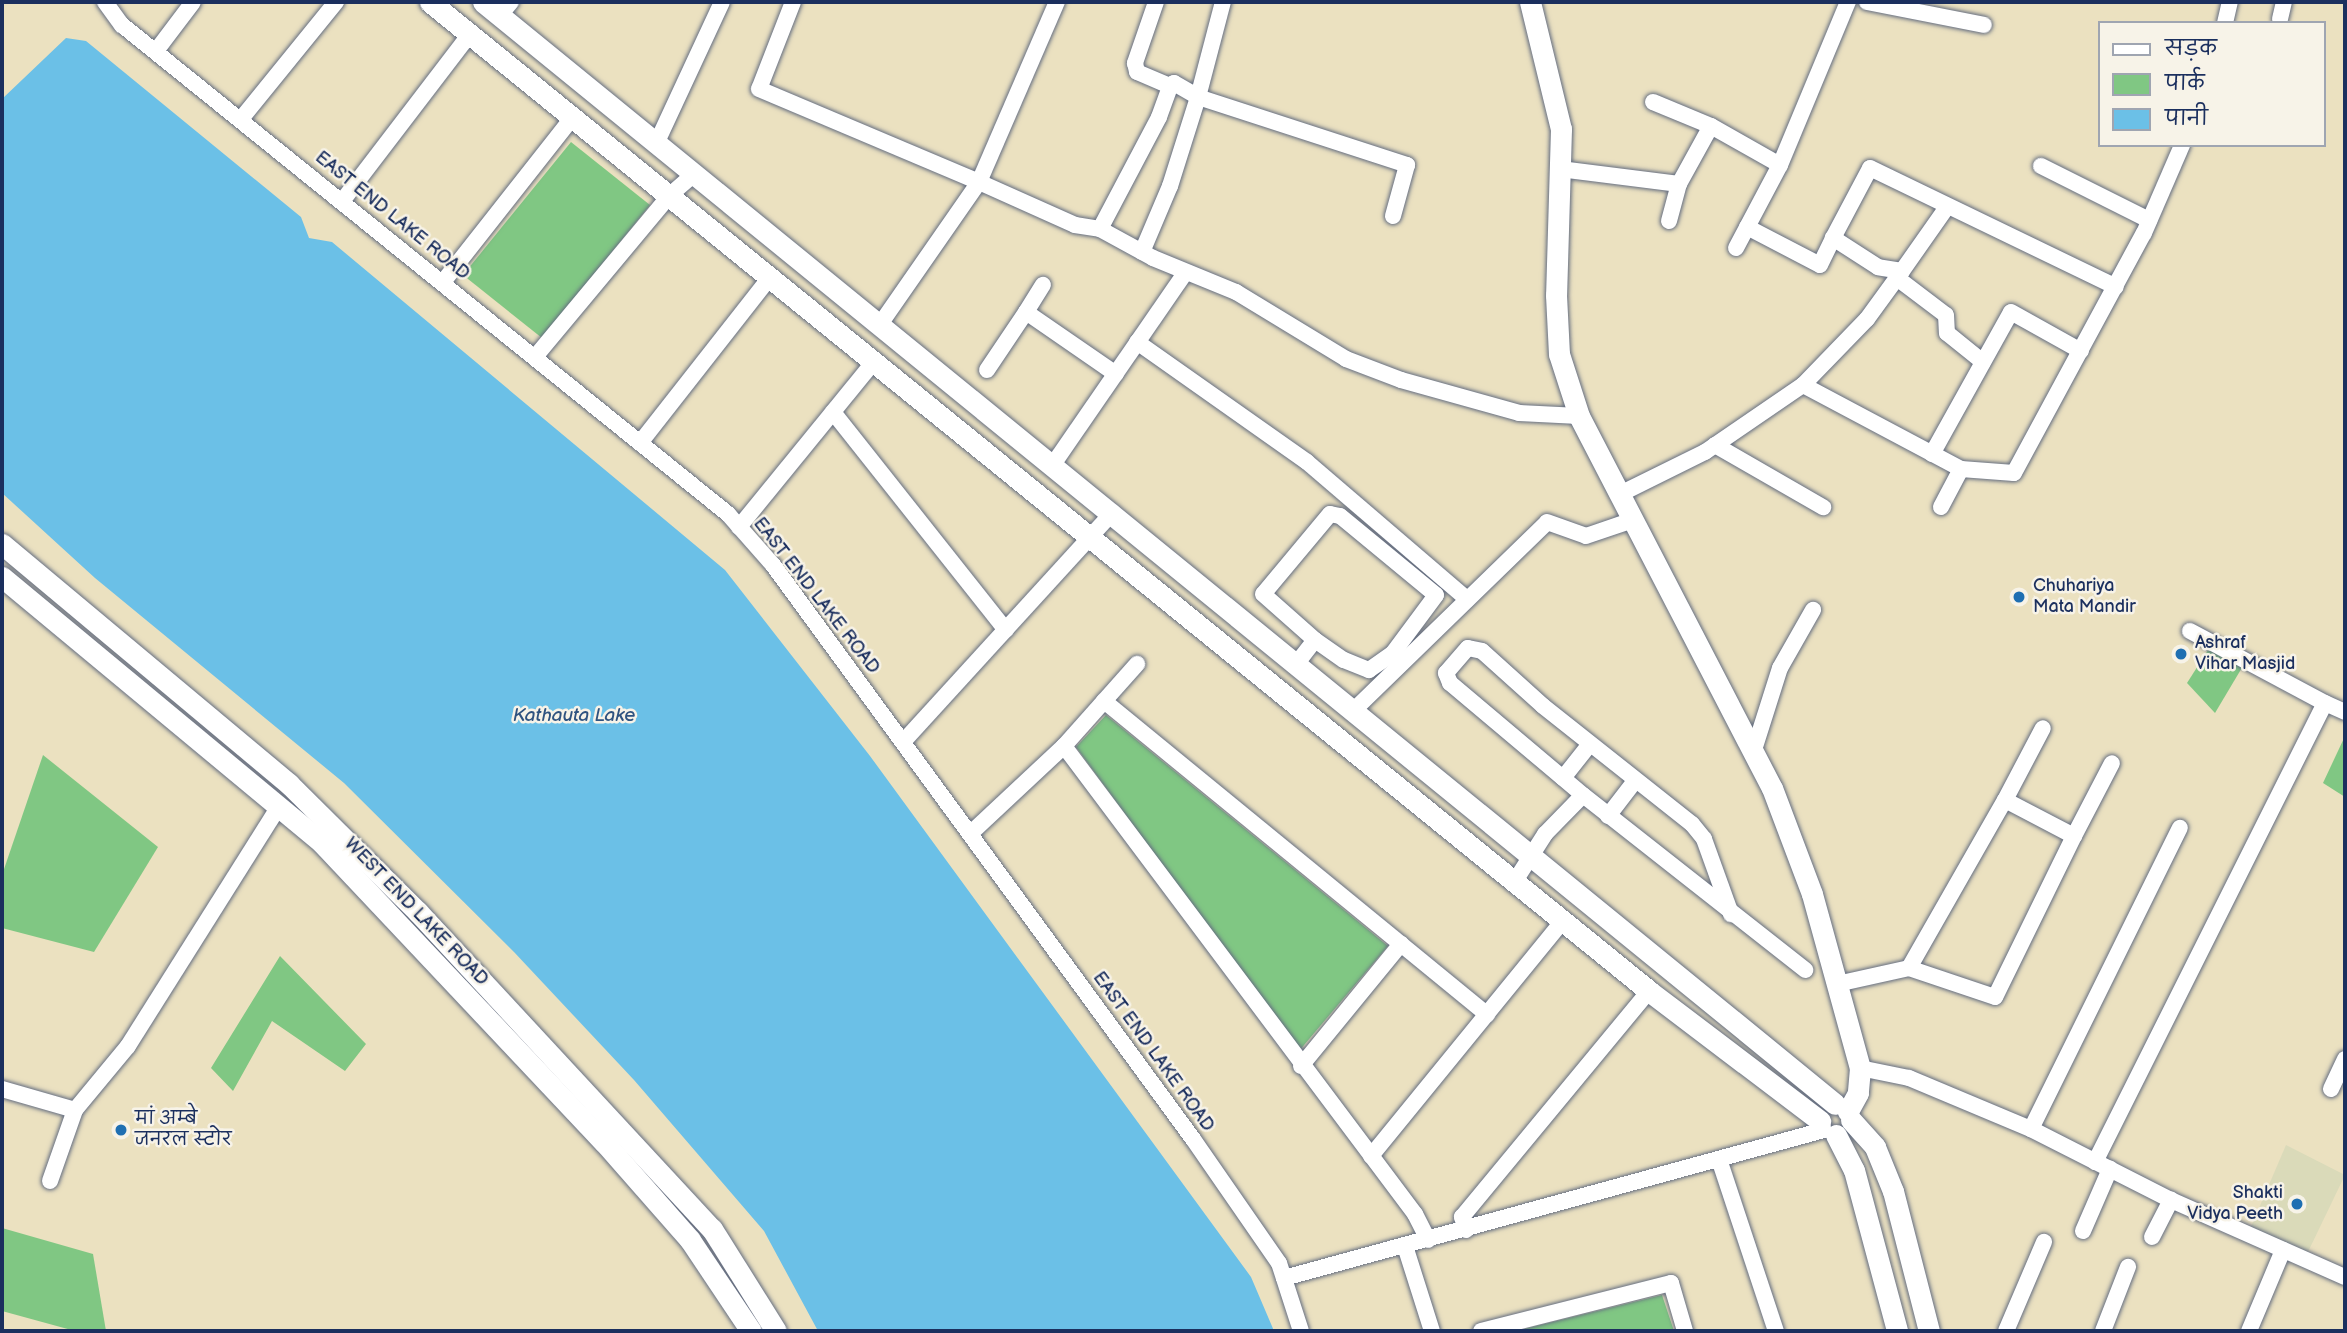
<!DOCTYPE html>
<meta charset="utf-8">
<style>
body{margin:0}
#map{position:relative;width:2347px;height:1333px;overflow:hidden;background:#ebe1c0;font-family:"Balsamiq Sans","Playpen Sans Deva",sans-serif}
div>[style]{position:absolute}
.built>*{inset:0;background:#dadab9}
.green>*{inset:0;background:#80c783}
.water>*{inset:0;background:#6bc0e7}
.roads{filter:drop-shadow(0 0 2px #646d80) drop-shadow(0 0 2px #646d80)}
.minor>*{height:16px;margin:-8px;padding:0 8px;transform-origin:8px;border-radius:8px;background:#fff}
.tertiary>*{height:21px;margin:-10.5px;padding:0 10.5px;transform-origin:10.5px;border-radius:10.5px;background:#fff}
.dots>*{width:19px;height:19px;translate:-50% -50%;box-sizing:border-box;border:4px solid #f7f3e8;border-radius:50%}
span{translate:-50% -50%;white-space:nowrap;text-align:center;line-height:1.15;-webkit-text-stroke:5px #f7f3e8;paint-order:stroke}
.street-label{font-size:18px;color:#1b2f5e}
.poi-label{font-size:18px;color:#1b2f5e}
.left{translate:0 -50%;text-align:left}
.right{translate:-100% -50%;text-align:right}
.water-label{font-size:19px;color:#2f5380;font-style:italic}
.frame{position:absolute;inset:0;border:4px solid #1b2f5e;pointer-events:none}
.legend{position:absolute;left:2098px;top:21px;width:228px;height:126px;box-sizing:border-box;background:#f7f3e8;border:2px solid #9fa5b1;margin:0;padding:9px 12px;list-style:none;font-size:21px;color:#1b2f5e}
.legend li{display:flex;align-items:center;gap:14px;height:35px}
.legend b{width:35px;border:2px solid #9fa5b1}
</style>
<div id="map">
<div class="built">
<i style="clip-path:polygon(2286px 1145px,2345px 1175px,2307px 1254px,2250px 1229px)"></i>
</div>
<div class="green">
<i style="clip-path:polygon(571px 142px,650px 205px,542px 338px,463px 275px)"></i>
<i style="clip-path:polygon(2210px 647px,2243px 666px,2215px 713px,2187px 683px)"></i>
<i style="clip-path:polygon(1106px 715px,1388px 946px,1299px 1051px,1076px 747px)"></i>
<i style="clip-path:polygon(2345px 736px,2345px 797px,2323px 783px)"></i>
<i style="clip-path:polygon(43px 755px,158px 847px,94px 952px,2px 928px,2px 875px)"></i>
<i style="clip-path:polygon(280px 956px,366px 1044px,345px 1071px,272px 1021px,233px 1091px,211px 1068px)"></i>
<i style="clip-path:polygon(2px 1228px,93px 1254px,106px 1331px,75px 1331px,2px 1311px)"></i>
<i style="clip-path:polygon(1662px 1295px,1674px 1331px,1516px 1331px)"></i>
</div>
<div class="water">
<i style="clip-path:polygon(66px 38px,86px 41px,301px 217px,309px 238px,332px 242px,725px 570px,870px 756px,1251px 1277px,1274px 1331px,818px 1331px,764px 1231px,634px 1080px,514px 952px,344px 783px,95px 578px,2px 493px,2px 99px)"></i>
</div>
<div class="roads">
<div class="minor">
<i style="left:105px;top:2px;width:29px;rotate:54deg"></i>
<i style="left:122px;top:25px;width:779px;rotate:38.9deg"></i>
<i style="left:728px;top:514px;width:68px;rotate:48.6deg"></i>
<i style="left:773px;top:565px;width:711px;rotate:53.81deg"></i>
<i style="left:1193px;top:1139px;width:151px;rotate:55.3deg"></i>
<i style="left:1279px;top:1263px;width:71px;rotate:72.1deg"></i>
<i style="left:793px;top:2px;width:93px;rotate:111.3deg"></i>
<i style="left:759px;top:89px;width:239px;rotate:22.9deg"></i>
<i style="left:979px;top:182px;width:196px;rotate:-66.6deg"></i>
<i style="left:1156px;top:2px;width:65px;rotate:109deg"></i>
<i style="left:1135px;top:63px;width:9px;rotate:77deg"></i>
<i style="left:1137px;top:72px;width:36px;rotate:23deg"></i>
<i style="left:1867px;top:2px;width:119px;rotate:11.1deg"></i>
<i style="left:500px;top:15px;width:17px;rotate:-50deg"></i>
<i style="left:2280px;top:19px;width:17px;rotate:-77deg"></i>
<i style="left:2225px;top:23px;width:22px;rotate:-77deg"></i>
<i style="left:156px;top:51px;width:61px;rotate:-52.9deg"></i>
<i style="left:1653px;top:102px;width:63px;rotate:22.5deg"></i>
<i style="left:241px;top:119px;width:151px;rotate:-50.9deg"></i>
<i style="left:657px;top:142px;width:154px;rotate:-65.1deg"></i>
<i style="left:2041px;top:166px;width:121px;rotate:26.6deg"></i>
<i style="left:1560px;top:169px;width:120px;rotate:7.2deg"></i>
<i style="left:1679px;top:184px;width:66px;rotate:-61.1deg"></i>
<i style="left:1711px;top:126px;width:79px;rotate:29.5deg"></i>
<i style="left:1780px;top:165px;width:177px;rotate:-67.4deg"></i>
<i style="left:343px;top:200px;width:209px;rotate:-52.6deg"></i>
<i style="left:1947px;top:207px;width:78px;rotate:125.1deg"></i>
<i style="left:1902px;top:271px;width:24px;rotate:-171deg"></i>
<i style="left:1878px;top:267px;width:54px;rotate:-147.2deg"></i>
<i style="left:1833px;top:238px;width:79px;rotate:-62.1deg"></i>
<i style="left:1870px;top:168px;width:273px;rotate:25.8deg"></i>
<i style="left:1669px;top:221px;width:38px;rotate:-75deg"></i>
<i style="left:1747px;top:227px;width:82px;rotate:27.5deg"></i>
<i style="left:1820px;top:265px;width:30px;rotate:-64deg"></i>
<i style="left:1100px;top:229px;width:60px;rotate:28.7deg"></i>
<i style="left:1153px;top:258px;width:90px;rotate:22.3deg"></i>
<i style="left:1236px;top:292px;width:129px;rotate:31.3deg"></i>
<i style="left:1346px;top:359px;width:59px;rotate:20.9deg"></i>
<i style="left:1401px;top:380px;width:123px;rotate:15.6deg"></i>
<i style="left:1519px;top:413px;width:60px;rotate:2.9deg"></i>
<i style="left:1736px;top:248px;width:94px;rotate:-62.1deg"></i>
<i style="left:1142px;top:252px;width:72px;rotate:-67deg"></i>
<i style="left:1170px;top:186px;width:93px;rotate:-72.5deg"></i>
<i style="left:1198px;top:97px;width:220px;rotate:18deg"></i>
<i style="left:1407px;top:165px;width:53px;rotate:105.4deg"></i>
<i style="left:1897px;top:278px;width:61px;rotate:37.1deg"></i>
<i style="left:1946px;top:315px;width:18px;rotate:87deg"></i>
<i style="left:1947px;top:333px;width:46px;rotate:38.9deg"></i>
<i style="left:443px;top:282px;width:210px;rotate:-51.8deg"></i>
<i style="left:1026px;top:312px;width:32px;rotate:-58deg"></i>
<i style="left:881px;top:323px;width:172px;rotate:-55.2deg"></i>
<i style="left:979px;top:182px;width:105px;rotate:24.1deg"></i>
<i style="left:1075px;top:225px;width:25px;rotate:9deg"></i>
<i style="left:1100px;top:229px;width:127px;rotate:-62.2deg"></i>
<i style="left:1159px;top:117px;width:33px;rotate:-70deg"></i>
<i style="left:1170px;top:86px;width:5px;rotate:-37deg"></i>
<i style="left:1174px;top:83px;width:28px;rotate:30deg"></i>
<i style="left:1198px;top:97px;width:98px;rotate:-75.3deg"></i>
<i style="left:1137px;top:342px;width:208px;rotate:35.2deg"></i>
<i style="left:1307px;top:462px;width:211px;rotate:40.6deg"></i>
<i style="left:535px;top:357px;width:211px;rotate:-50.2deg"></i>
<i style="left:670px;top:195px;width:33px;rotate:-41deg"></i>
<i style="left:987px;top:370px;width:70px;rotate:-56.1deg"></i>
<i style="left:1026px;top:312px;width:109px;rotate:34.6deg"></i>
<i style="left:1803px;top:385px;width:92px;rotate:-45.9deg"></i>
<i style="left:1867px;top:319px;width:59px;rotate:-53.9deg"></i>
<i style="left:833px;top:412px;width:278px;rotate:51.6deg"></i>
<i style="left:640px;top:443px;width:212px;rotate:-51.9deg"></i>
<i style="left:1715px;top:445px;width:125px;rotate:29.9deg"></i>
<i style="left:1932px;top:454px;width:162px;rotate:-60.9deg"></i>
<i style="left:2011px;top:312px;width:80px;rotate:29.1deg"></i>
<i style="left:1054px;top:463px;width:231px;rotate:-55.4deg"></i>
<i style="left:1961px;top:469px;width:53px;rotate:4.3deg"></i>
<i style="left:2014px;top:473px;width:273px;rotate:-61.6deg"></i>
<i style="left:2144px;top:233px;width:96px;rotate:-66.6deg"></i>
<i style="left:1620px;top:494px;width:95px;rotate:-26.3deg"></i>
<i style="left:1705px;top:452px;width:119px;rotate:-34.4deg"></i>
<i style="left:1803px;top:385px;width:179px;rotate:28deg"></i>
<i style="left:1961px;top:469px;width:43px;rotate:117.8deg"></i>
<i style="left:739px;top:527px;width:215px;rotate:-50.8deg"></i>
<i style="left:2190px;top:631px;width:153px;rotate:28.1deg"></i>
<i style="left:1297px;top:663px;width:29px;rotate:-52deg"></i>
<i style="left:1315px;top:640px;width:35px;rotate:35deg"></i>
<i style="left:1344px;top:660px;width:27px;rotate:22deg"></i>
<i style="left:1369px;top:670px;width:29px;rotate:-35deg"></i>
<i style="left:1393px;top:653px;width:72px;rotate:-53.4deg"></i>
<i style="left:1436px;top:595px;width:124px;rotate:-140.5deg"></i>
<i style="left:1340px;top:516px;width:10px;rotate:-169deg"></i>
<i style="left:1330px;top:514px;width:104px;rotate:129.9deg"></i>
<i style="left:1263px;top:594px;width:69px;rotate:41.5deg"></i>
<i style="left:1104px;top:701px;width:495px;rotate:39.3deg"></i>
<i style="left:1354px;top:710px;width:269px;rotate:-44.2deg"></i>
<i style="left:1547px;top:522px;width:41px;rotate:19.7deg"></i>
<i style="left:1586px;top:536px;width:50px;rotate:-18.8deg"></i>
<i style="left:903px;top:742px;width:311px;rotate:-47.6deg"></i>
<i style="left:1064px;top:746px;width:585px;rotate:53.13deg"></i>
<i style="left:1415px;top:1214px;width:29px;rotate:63deg"></i>
<i style="left:1753px;top:753px;width:89px;rotate:-72.4deg"></i>
<i style="left:1780px;top:668px;width:67px;rotate:-60.4deg"></i>
<i style="left:1563px;top:778px;width:43px;rotate:-51.5deg"></i>
<i style="left:1583px;top:795px;width:283px;rotate:38.2deg"></i>
<i style="left:2005px;top:800px;width:81px;rotate:-62.2deg"></i>
<i style="left:1608px;top:816px;width:44px;rotate:-52.4deg"></i>
<i style="left:970px;top:834px;width:129px;rotate:-43.1deg"></i>
<i style="left:1064px;top:746px;width:110px;rotate:-48.3deg"></i>
<i style="left:2074px;top:836px;width:82px;rotate:-62.5deg"></i>
<i style="left:1515px;top:881px;width:56px;rotate:-57.4deg"></i>
<i style="left:1545px;top:834px;width:54px;rotate:-45.7deg"></i>
<i style="left:1583px;top:795px;width:174px;rotate:-139.9deg"></i>
<i style="left:1450px;top:683px;width:11px;rotate:-112deg"></i>
<i style="left:1446px;top:673px;width:33px;rotate:-49deg"></i>
<i style="left:1468px;top:648px;width:14px;rotate:12deg"></i>
<i style="left:1482px;top:651px;width:82px;rotate:42deg"></i>
<i style="left:1543px;top:706px;width:190px;rotate:38.4deg"></i>
<i style="left:1692px;top:824px;width:19px;rotate:51deg"></i>
<i style="left:1704px;top:839px;width:80px;rotate:70.2deg"></i>
<i style="left:1837px;top:984px;width:74px;rotate:-12.5deg"></i>
<i style="left:1909px;top:968px;width:193px;rotate:-60.3deg"></i>
<i style="left:2005px;top:800px;width:78px;rotate:27.6deg"></i>
<i style="left:2074px;top:836px;width:179px;rotate:116.1deg"></i>
<i style="left:1995px;top:997px;width:91px;rotate:-161.4deg"></i>
<i style="left:1301px;top:1066px;width:158px;rotate:-50.7deg"></i>
<i style="left:1860px;top:1068px;width:50px;rotate:11.5deg"></i>
<i style="left:1909px;top:1078px;width:132px;rotate:22.7deg"></i>
<i style="left:2031px;top:1129px;width:157px;rotate:26.9deg"></i>
<i style="left:2171px;top:1200px;width:190px;rotate:23.9deg"></i>
<i style="left:2px;top:1089px;width:76px;rotate:16deg"></i>
<i style="left:2331px;top:1089px;width:33px;rotate:-65deg"></i>
<i style="left:2031px;top:1129px;width:336px;rotate:-63.7deg"></i>
<i style="left:1371px;top:1156px;width:303px;rotate:-50.8deg"></i>
<i style="left:1720px;top:1162px;width:178px;rotate:71.7deg"></i>
<i style="left:2095px;top:1162px;width:513px;rotate:-63.39deg"></i>
<i style="left:2325px;top:703px;width:22px;rotate:24deg"></i>
<i style="left:50px;top:1181px;width:75px;rotate:-70.6deg"></i>
<i style="left:75px;top:1110px;width:83px;rotate:-50.4deg"></i>
<i style="left:128px;top:1046px;width:284px;rotate:-57.8deg"></i>
<i style="left:1466px;top:1230px;width:14px;rotate:-107deg"></i>
<i style="left:1462px;top:1217px;width:293px;rotate:-50.4deg"></i>
<i style="left:2083px;top:1231px;width:68px;rotate:-66.5deg"></i>
<i style="left:2152px;top:1237px;width:42px;rotate:-62.8deg"></i>
<i style="left:1405px;top:1246px;width:89px;rotate:72.4deg"></i>
<i style="left:1284px;top:1278px;width:560px;rotate:-15.33deg"></i>
<i style="left:1481px;top:1331px;width:196px;rotate:-14.2deg"></i>
<i style="left:1671px;top:1283px;width:50px;rotate:73.7deg"></i>
<i style="left:2006px;top:1331px;width:97px;rotate:-66.9deg"></i>
<i style="left:2103px;top:1331px;width:69px;rotate:-68.7deg"></i>
<i style="left:2249px;top:1331px;width:88px;rotate:-67.2deg"></i>
</div>
<div class="tertiary">
<i style="left:430px;top:2px;width:1570px;rotate:39.05deg"></i>
<i style="left:1649px;top:991px;width:215px;rotate:37.2deg"></i>
<i style="left:483px;top:2px;width:1744px;rotate:39.18deg"></i>
<i style="left:1530px;top:2px;width:131px;rotate:76.3deg"></i>
<i style="left:1561px;top:129px;width:166px;rotate:91.7deg"></i>
<i style="left:1556px;top:295px;width:59px;rotate:87.1deg"></i>
<i style="left:1559px;top:354px;width:65px;rotate:72.1deg"></i>
<i style="left:1579px;top:416px;width:419px;rotate:62.6deg"></i>
<i style="left:1772px;top:788px;width:113px;rotate:69.3deg"></i>
<i style="left:1812px;top:894px;width:180px;rotate:74.6deg"></i>
<i style="left:1860px;top:1068px;width:25px;rotate:95deg"></i>
<i style="left:1858px;top:1093px;width:21px;rotate:119deg"></i>
<i style="left:2px;top:544px;width:374px;rotate:39.9deg"></i>
<i style="left:289px;top:784px;width:182px;rotate:44.8deg"></i>
<i style="left:418px;top:912px;width:432px;rotate:47.2deg"></i>
<i style="left:712px;top:1229px;width:120px;rotate:57.9deg"></i>
<i style="left:2px;top:577px;width:416px;rotate:39.7deg"></i>
<i style="left:322px;top:843px;width:411px;rotate:46.7deg"></i>
<i style="left:604px;top:1142px;width:130px;rotate:48.7deg"></i>
<i style="left:690px;top:1240px;width:110px;rotate:56.2deg"></i>
<i style="left:1851px;top:1120px;width:36px;rotate:48deg"></i>
<i style="left:1875px;top:1147px;width:48px;rotate:67.8deg"></i>
<i style="left:1893px;top:1191px;width:145px;rotate:75.6deg"></i>
<i style="left:1836px;top:1135px;width:39px;rotate:63deg"></i>
<i style="left:1854px;top:1170px;width:167px;rotate:75deg"></i>
</div>
</div>
<div class="dots">
<i style="left:2019px;top:597px;background:#1f6fb2"></i>
<i style="left:2181px;top:654px;background:#1f6fb2"></i>
<i style="left:121px;top:1130px;background:#1f6fb2"></i>
<i style="left:2297px;top:1204px;background:#1f6fb2"></i>
</div>
<div class="street-label">
<span style="left:392px;top:216px;rotate:39deg">EAST END LAKE ROAD</span>
<span style="left:816px;top:596px;rotate:52deg">EAST END LAKE ROAD</span>
<span style="left:416px;top:912px;rotate:46deg">WEST END LAKE ROAD</span>
<span style="left:1153px;top:1052px;rotate:54deg">EAST END LAKE ROAD</span>
</div>
<div class="poi-label">
<span class="left" style="left:2033px;top:597px">Chuhariya<br>Mata Mandir</span>
<span class="left" style="left:2195px;top:654px">Ashraf<br>Vihar Masjid</span>
<span class="left" style="left:135px;top:1130px">मां अम्बे<br>जनरल स्टोर</span>
<span class="right" style="left:2283px;top:1204px">Shakti<br>Vidya Peeth</span>
</div>
<div class="water-label">
<span style="left:574px;top:716px">Kathauta Lake</span>
</div>
<div class="frame"></div>
<ul class="legend">
<li><b style="height:9px;background:#fff"></b>सड़क</li>
<li><b style="height:19px;background:#80c783"></b>पार्क</li>
<li><b style="height:19px;background:#6bc0e7"></b>पानी</li>
</ul>
</div>
